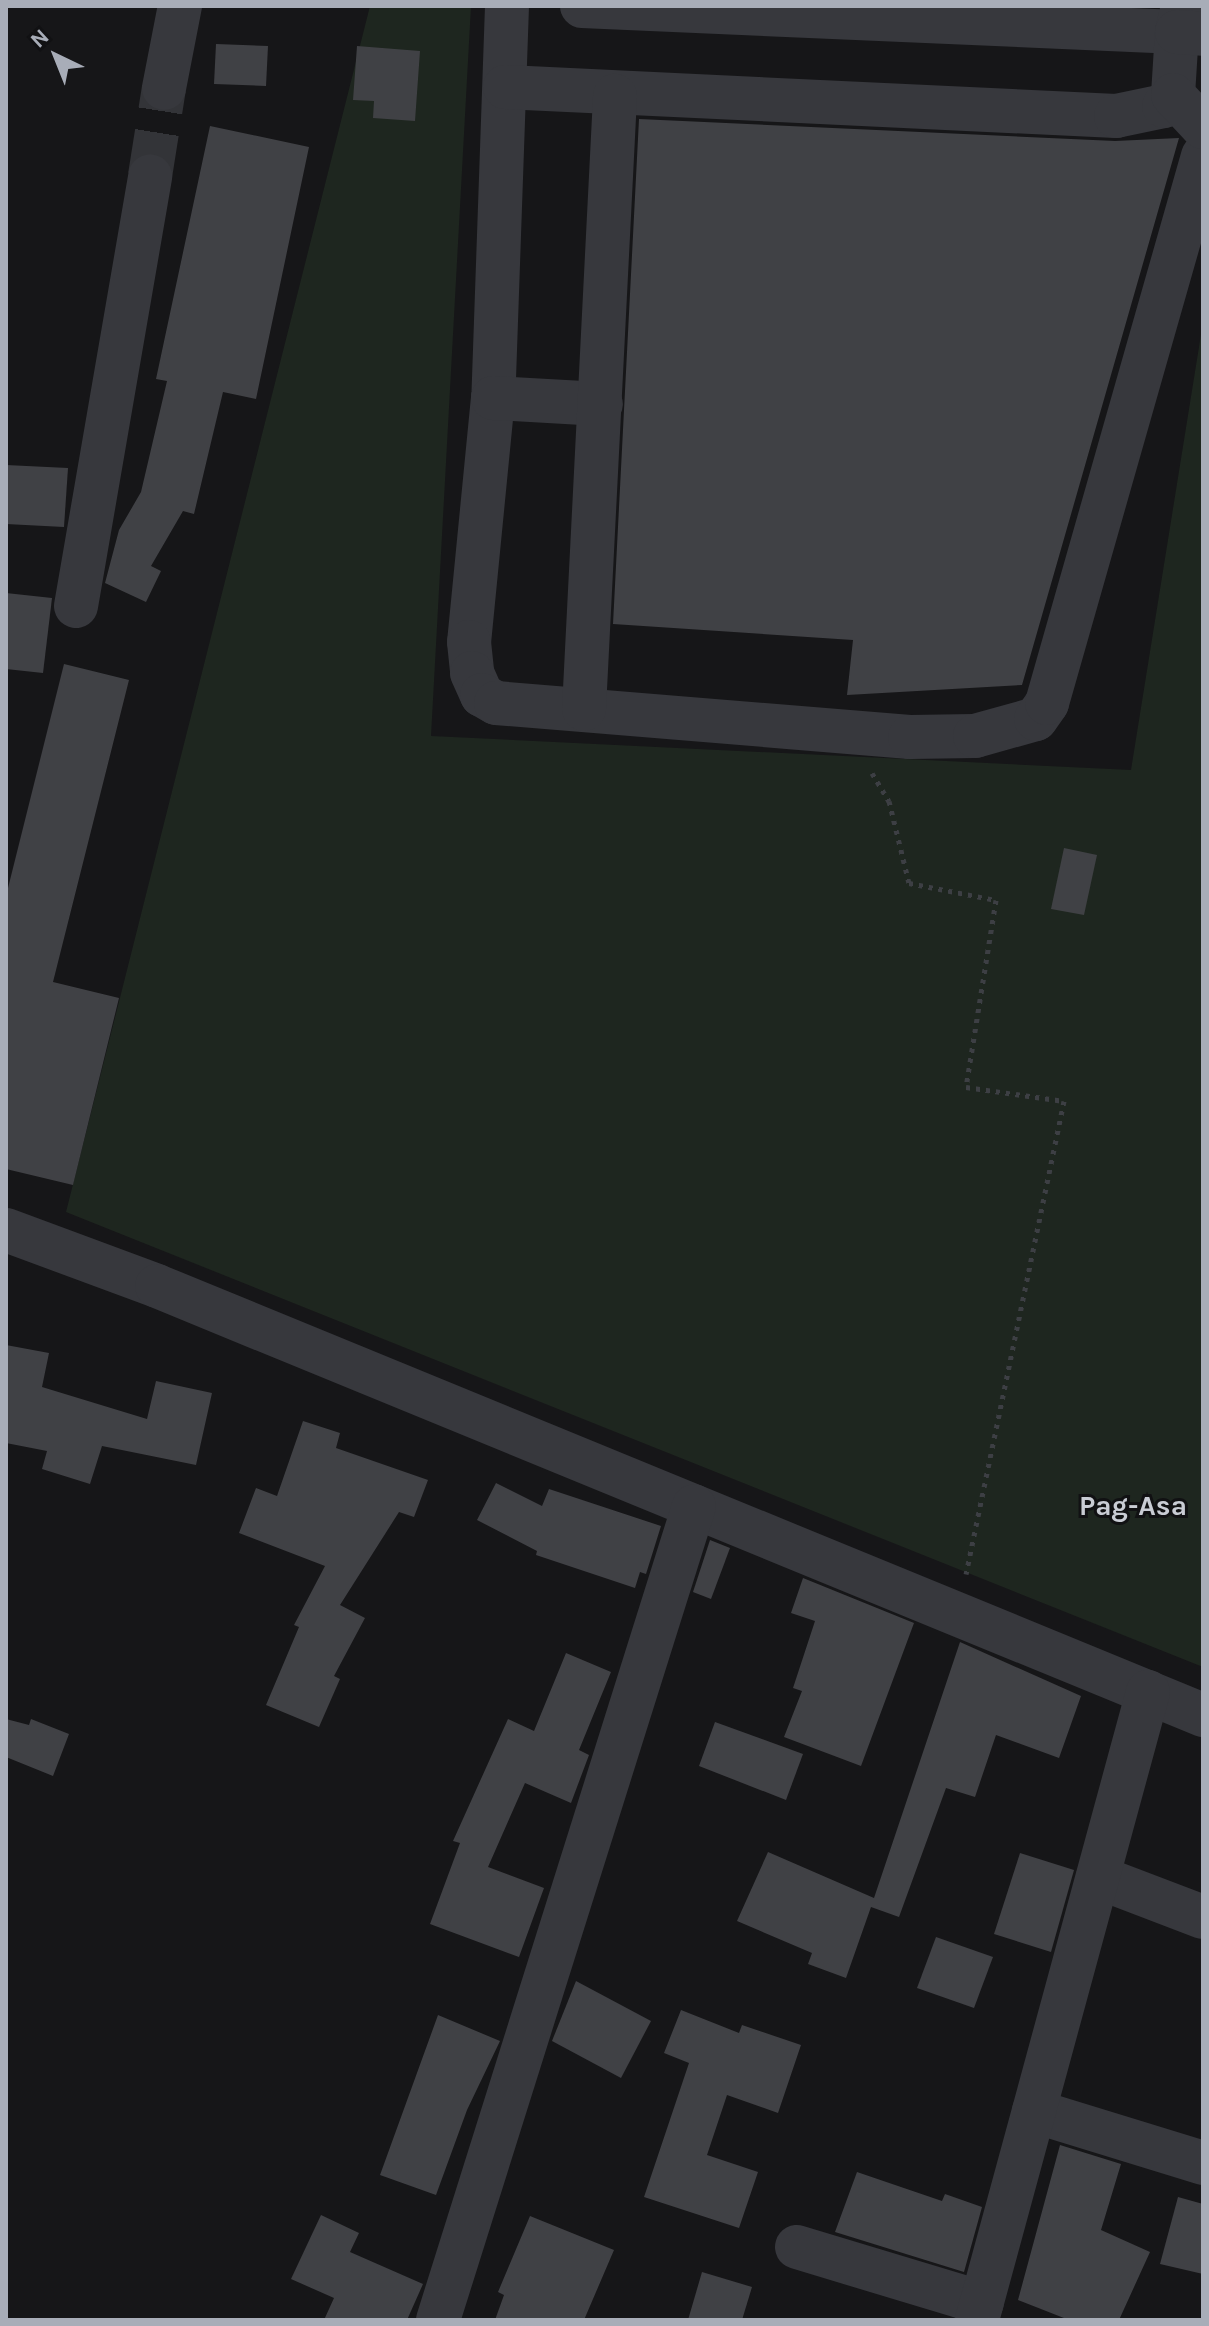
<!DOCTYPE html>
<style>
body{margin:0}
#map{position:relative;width:1209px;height:2326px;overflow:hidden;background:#161618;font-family:Karla,sans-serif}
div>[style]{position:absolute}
.green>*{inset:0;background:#1e261f}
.building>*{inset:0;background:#404145}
.minor-tunnel>*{height:44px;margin-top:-22px;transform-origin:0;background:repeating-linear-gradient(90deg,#333438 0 44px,transparent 0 66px)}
.path>*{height:5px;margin-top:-2.5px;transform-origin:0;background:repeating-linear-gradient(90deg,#3d3f44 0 4px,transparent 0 10px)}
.minor>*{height:44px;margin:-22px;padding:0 22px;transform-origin:22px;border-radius:22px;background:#37383d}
span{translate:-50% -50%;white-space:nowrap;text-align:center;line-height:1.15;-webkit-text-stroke:6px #111113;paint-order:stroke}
.neighbourhood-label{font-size:28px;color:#c9ccd4;font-weight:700}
.frame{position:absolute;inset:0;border:8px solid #a8adb8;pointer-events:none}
.north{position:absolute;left:16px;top:16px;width:80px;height:80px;-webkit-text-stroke:6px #111113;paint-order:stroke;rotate:317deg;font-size:22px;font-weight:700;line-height:32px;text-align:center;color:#a8adb8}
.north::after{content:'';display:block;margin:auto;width:28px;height:36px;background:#a8adb8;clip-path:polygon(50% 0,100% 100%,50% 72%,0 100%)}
</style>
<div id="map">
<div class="green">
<i style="clip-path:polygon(370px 6px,471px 6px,431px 736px,1131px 770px,1203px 322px,1203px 1667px,66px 1212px)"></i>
</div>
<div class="building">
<i style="clip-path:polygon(216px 44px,268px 46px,266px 86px,214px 84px)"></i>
<i style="clip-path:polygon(357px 46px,420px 51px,415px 121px,373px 118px,374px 101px,353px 100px)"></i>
<i style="clip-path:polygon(639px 119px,1115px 141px,1179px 138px,1022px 685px,847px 695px,853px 640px,613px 624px)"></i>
<i style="clip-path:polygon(210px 126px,309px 147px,256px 399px,223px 392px,194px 514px,183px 511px,151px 566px,161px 571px,146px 602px,105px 583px,119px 530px,141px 492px,167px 381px,156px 379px)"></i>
<i style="clip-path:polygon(6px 465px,68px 468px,64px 527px,6px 524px)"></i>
<i style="clip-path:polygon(6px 593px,52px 598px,43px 673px,6px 669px)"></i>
<i style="clip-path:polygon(64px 664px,129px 680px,53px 982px,119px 998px,73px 1185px,6px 1169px,6px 896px)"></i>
<i style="clip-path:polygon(1064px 848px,1097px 855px,1084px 915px,1051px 909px)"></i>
<i style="clip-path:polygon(6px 1345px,49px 1353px,42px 1387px,147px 1419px,156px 1381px,212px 1393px,196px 1465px,102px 1446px,90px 1484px,42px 1469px,47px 1451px,6px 1443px)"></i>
<i style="clip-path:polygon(303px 1421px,340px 1433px,336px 1448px,428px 1480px,414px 1517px,399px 1512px,340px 1605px,365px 1618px,334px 1676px,340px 1679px,319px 1727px,266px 1705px,299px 1627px,294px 1625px,325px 1566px,239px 1533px,256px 1488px,277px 1496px)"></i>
<i style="clip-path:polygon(496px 1483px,542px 1506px,549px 1489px,661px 1526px,646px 1574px,640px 1572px,635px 1588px,536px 1555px,537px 1551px,477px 1520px)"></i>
<i style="clip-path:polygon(710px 1540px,730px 1548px,711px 1599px,693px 1592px)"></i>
<i style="clip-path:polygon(803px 1578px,914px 1623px,861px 1766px,784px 1737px,802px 1691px,793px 1688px,815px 1621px,791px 1613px)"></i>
<i style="clip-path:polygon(960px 1642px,1081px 1696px,1059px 1758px,996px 1735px,975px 1797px,946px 1788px,899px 1917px,871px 1907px,846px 1978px,808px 1964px,812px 1953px,737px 1921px,768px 1852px,874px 1898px)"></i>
<i style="clip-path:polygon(566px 1653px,611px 1672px,579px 1750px,589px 1755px,571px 1803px,525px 1783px,488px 1867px,544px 1888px,519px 1957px,430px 1924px,460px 1843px,453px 1841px,508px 1719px,534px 1731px)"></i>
<i style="clip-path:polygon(6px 1719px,29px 1725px,31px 1719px,69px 1734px,53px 1776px,6px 1757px)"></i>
<i style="clip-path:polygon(715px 1722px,803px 1754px,786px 1800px,699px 1766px)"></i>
<i style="clip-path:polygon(1020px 1853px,1074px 1870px,1051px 1952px,994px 1934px)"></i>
<i style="clip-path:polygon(936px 1937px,993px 1957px,974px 2008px,917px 1988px)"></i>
<i style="clip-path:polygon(576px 1981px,651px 2021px,621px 2078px,552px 2041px)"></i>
<i style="clip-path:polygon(681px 2010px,739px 2033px,742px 2025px,801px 2045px,778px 2113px,727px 2095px,707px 2155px,758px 2172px,739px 2228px,644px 2197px,689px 2063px,664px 2053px)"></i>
<i style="clip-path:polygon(438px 2015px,500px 2041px,467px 2110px,436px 2195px,380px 2175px)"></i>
<i style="clip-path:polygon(1060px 2145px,1121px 2164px,1101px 2230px,1150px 2252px,1119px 2320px,1069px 2320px,1018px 2300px)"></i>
<i style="clip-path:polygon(857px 2172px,942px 2201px,945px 2194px,982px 2207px,964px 2272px,835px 2232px)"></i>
<i style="clip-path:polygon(1178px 2197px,1203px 2204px,1203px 2274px,1160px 2264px)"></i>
<i style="clip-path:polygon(321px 2215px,359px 2233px,350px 2252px,423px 2284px,407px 2320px,324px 2320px,334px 2298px,291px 2279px)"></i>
<i style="clip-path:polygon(530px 2216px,614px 2250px,584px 2320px,495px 2320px,504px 2295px,498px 2292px)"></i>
<i style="clip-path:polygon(702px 2272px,752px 2287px,742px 2320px,688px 2320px)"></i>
</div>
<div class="minor-tunnel">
<i style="left:150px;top:176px;width:89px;rotate:-81deg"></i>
</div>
<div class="path">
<i style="left:872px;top:773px;width:33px;rotate:59deg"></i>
<i style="left:889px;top:801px;width:84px;rotate:76.3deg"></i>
<i style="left:909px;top:883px;width:89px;rotate:11.1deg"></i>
<i style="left:996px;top:900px;width:189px;rotate:99.1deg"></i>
<i style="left:966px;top:1087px;width:99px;rotate:8.1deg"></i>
<i style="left:1064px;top:1101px;width:483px;rotate:101.7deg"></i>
</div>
<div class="minor">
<i style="left:507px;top:6px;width:392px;rotate:92deg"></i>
<i style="left:493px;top:398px;width:245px;rotate:95.6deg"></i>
<i style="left:469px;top:642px;width:31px;rotate:84deg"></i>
<i style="left:472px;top:673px;width:24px;rotate:66deg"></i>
<i style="left:482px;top:695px;width:16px;rotate:30deg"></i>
<i style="left:496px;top:703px;width:415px;rotate:4.7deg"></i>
<i style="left:910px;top:737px;width:65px;rotate:-0.9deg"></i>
<i style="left:975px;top:736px;width:63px;rotate:-15.6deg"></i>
<i style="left:1036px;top:719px;width:19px;rotate:-55deg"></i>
<i style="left:1047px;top:703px;width:569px;rotate:-74.08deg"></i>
<i style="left:582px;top:6px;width:596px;rotate:2.5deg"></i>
<i style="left:1177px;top:32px;width:27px;rotate:-77deg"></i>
<i style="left:505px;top:87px;width:612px;rotate:2.72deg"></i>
<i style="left:1116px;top:116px;width:49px;rotate:-11.8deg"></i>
<i style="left:1164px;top:106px;width:14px;rotate:-51deg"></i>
<i style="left:1173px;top:95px;width:63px;rotate:-86.4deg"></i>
<i style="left:1177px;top:32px;width:26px;rotate:4deg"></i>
<i style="left:164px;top:88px;width:84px;rotate:-79deg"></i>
<i style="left:1173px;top:95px;width:44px;rotate:46.8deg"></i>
<i style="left:493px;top:398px;width:108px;rotate:3.2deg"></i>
<i style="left:76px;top:606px;width:436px;rotate:-80.2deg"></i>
<i style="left:584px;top:709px;width:614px;rotate:-87.1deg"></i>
<i style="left:6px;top:1230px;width:161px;rotate:20.3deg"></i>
<i style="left:157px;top:1286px;width:1131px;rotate:22.3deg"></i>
<i style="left:1098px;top:1877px;width:112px;rotate:20.9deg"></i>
<i style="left:1034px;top:2111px;width:177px;rotate:17.1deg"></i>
<i style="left:797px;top:2247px;width:193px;rotate:16.8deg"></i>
<i style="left:438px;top:2320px;width:853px;rotate:-72.54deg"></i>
<i style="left:977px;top:2320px;width:651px;rotate:-74.77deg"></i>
</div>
<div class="neighbourhood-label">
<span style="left:1133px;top:1506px">Pag-Asa</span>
</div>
<div class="frame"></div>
<div class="north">N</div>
</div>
